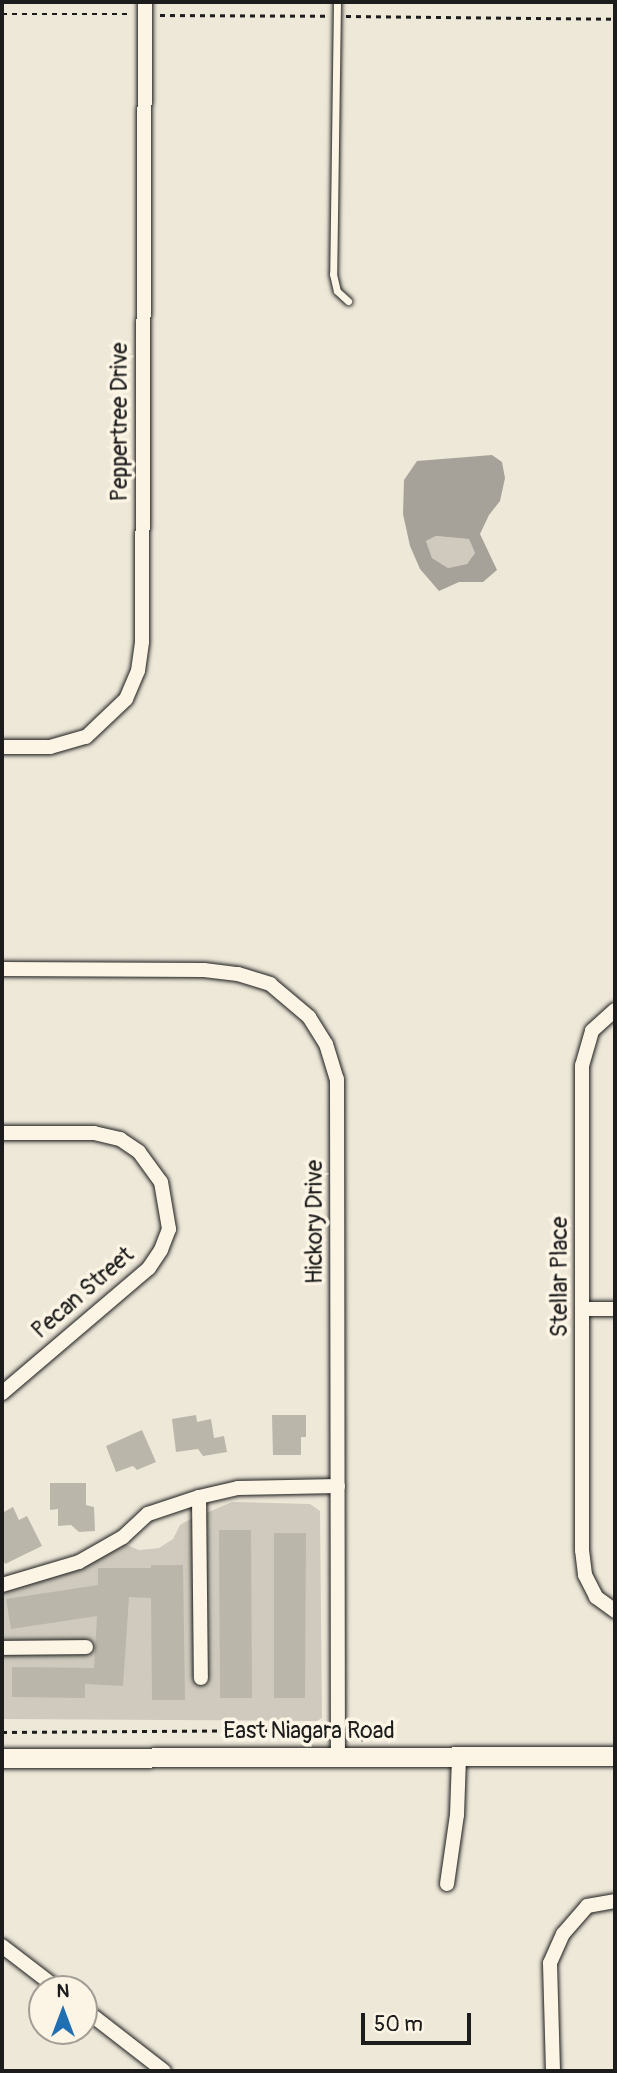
<!DOCTYPE html>
<style>
body{margin:0}
#map{position:relative;width:617px;height:2073px;overflow:hidden;background:#eee8d9;font-family:Pangolin,sans-serif}
div>[style]{position:absolute}
.green>*{inset:0;background:#cfcabd}
.water>*{inset:0;background:#a7a299}
.building>*{inset:0;background:#bab6aa}
.path>*{height:2.5px;margin-top:-1.25px;transform-origin:0;background:repeating-linear-gradient(90deg,#1c1c1c 0 5px,transparent 0 10px)}
.roads{filter:drop-shadow(0 0 2px #1c1c1c) drop-shadow(0 0 2px #1c1c1c)}
.lane>*{height:7px;margin:-3.5px;padding:0 3.5px;transform-origin:3.5px;border-radius:3.5px;background:#fcf5e5}
.street>*{height:14px;margin:-7px;padding:0 7px;transform-origin:7px;border-radius:7px;background:#fcf5e5}
.secondary>*{height:19px;margin:-9.5px;padding:0 9.5px;transform-origin:9.5px;border-radius:9.5px;background:#fcf5e5}
span{translate:-50% -50%;white-space:nowrap;text-align:center;line-height:1.15;-webkit-text-stroke:7px #fcf5e5;paint-order:stroke}
.street-label{font-size:23px;color:#1c1c1c}
.frame{position:absolute;inset:0;border:4px solid #1c1c1c;pointer-events:none}
.north{position:absolute;left:28px;top:1975px;width:70px;height:70px;box-sizing:border-box;background:#fcf5e5;border:2px solid #a29e95;border-radius:50%;rotate:0deg;font-size:19px;font-weight:700;line-height:28px;text-align:center;color:#1c1c1c}
.north::after{content:'';display:block;margin:auto;width:24px;height:32px;background:#1f6fb2;clip-path:polygon(50% 0,100% 100%,50% 72%,0 100%)}
.scale{position:absolute;left:361px;top:2013px;width:110px;height:32px;box-sizing:border-box;border:4px solid #1c1c1c;border-top:0;padding-left:9px;font-size:21px;line-height:24px;white-space:nowrap;color:#1c1c1c;-webkit-text-stroke:5px #fcf5e5;paint-order:stroke}
</style>
<div id="map">
<div class="green">
<i style="clip-path:polygon(436px 536px,469px 539px,475px 553px,467px 564px,448px 568px,432px 558px,426px 541px)"></i>
<i style="clip-path:polygon(232px 1502px,310px 1504px,320px 1511px,322px 1718px,317px 1721px,2px 1719px,2px 1593px,74px 1570px,122px 1543px,139px 1550px,159px 1548px,173px 1539px,180px 1525px,187px 1521px)"></i>
</div>
<div class="water">
<i style="clip-path:polygon(evenodd,492px 455px,502px 462px,505px 478px,500px 501px,489px 515px,480px 534px,497px 570px,483px 582px,459px 582px,439px 591px,420px 569px,410px 546px,403px 514px,404px 480px,417px 461px,492px 455px,436px 536px,469px 539px,475px 553px,467px 564px,448px 568px,432px 558px,426px 541px,436px 536px)"></i>
</div>
<div class="building">
<i style="clip-path:polygon(196px 1415px,197px 1422px,211px 1419px,214px 1438px,224px 1436px,227px 1452px,203px 1456px,198px 1449px,176px 1452px,172px 1419px)"></i>
<i style="clip-path:polygon(272px 1415px,306px 1415px,306px 1437px,301px 1437px,301px 1455px,273px 1455px)"></i>
<i style="clip-path:polygon(142px 1430px,156px 1462px,137px 1470px,133px 1466px,116px 1472px,106px 1446px)"></i>
<i style="clip-path:polygon(50px 1483px,86px 1483px,86px 1505px,94px 1507px,95px 1531px,79px 1532px,71px 1525px,58px 1526px,58px 1509px,50px 1510px)"></i>
<i style="clip-path:polygon(13px 1507px,19px 1520px,27px 1516px,42px 1546px,5px 1564px,2px 1556px,2px 1513px)"></i>
<i style="clip-path:polygon(219px 1530px,251px 1530px,252px 1698px,220px 1698px)"></i>
<i style="clip-path:polygon(274px 1533px,306px 1533px,305px 1698px,274px 1698px)"></i>
<i style="clip-path:polygon(151px 1565px,183px 1565px,185px 1700px,152px 1700px,151px 1598px,129px 1597px,123px 1686px,85px 1684px,85px 1698px,12px 1697px,12px 1667px,94px 1668px,97px 1616px,11px 1629px,6px 1599px,98px 1585px,98px 1568px,151px 1568px)"></i>
</div>
<div class="path">
<i style="left:2px;top:14px;width:130px"></i>
<i style="left:160px;top:15px;width:165px;rotate:0.3deg"></i>
<i style="left:346px;top:16px;width:269px;rotate:0.6deg"></i>
<i style="left:354px;top:1731px;width:13px;rotate:45deg"></i>
<i style="left:2px;top:1732px;width:319px;rotate:-0.4deg"></i>
</div>
<div class="roads">
<div class="lane">
<i style="left:337px;top:2px;width:272px;rotate:90.8deg"></i>
<i style="left:333px;top:274px;width:17px;rotate:77deg"></i>
<i style="left:337px;top:291px;width:15px;rotate:42deg"></i>
</div>
<div class="street">
<i style="left:2px;top:747px;width:48px"></i>
<i style="left:50px;top:747px;width:37px;rotate:-16deg"></i>
<i style="left:86px;top:737px;width:55px;rotate:-43.5deg"></i>
<i style="left:126px;top:699px;width:30px;rotate:-67deg"></i>
<i style="left:138px;top:671px;width:30px;rotate:-82deg"></i>
<i style="left:142px;top:641px;width:639px;rotate:-89.73deg"></i>
<i style="left:2px;top:969px;width:202px;rotate:0.3deg"></i>
<i style="left:204px;top:970px;width:34px;rotate:7deg"></i>
<i style="left:238px;top:974px;width:34px;rotate:17deg"></i>
<i style="left:270px;top:984px;width:51px;rotate:40.2deg"></i>
<i style="left:309px;top:1017px;width:32px;rotate:58deg"></i>
<i style="left:326px;top:1044px;width:37px;rotate:73deg"></i>
<i style="left:337px;top:1079px;width:675px;rotate:89.92deg"></i>
<i style="left:615px;top:1010px;width:31px;rotate:138deg"></i>
<i style="left:592px;top:1031px;width:35px;rotate:106deg"></i>
<i style="left:582px;top:1065px;width:485px;rotate:90deg"></i>
<i style="left:582px;top:1550px;width:25px;rotate:83deg"></i>
<i style="left:585px;top:1575px;width:25px;rotate:63deg"></i>
<i style="left:596px;top:1597px;width:24px;rotate:36deg"></i>
<i style="left:2px;top:1133px;width:92px"></i>
<i style="left:94px;top:1133px;width:27px;rotate:13deg"></i>
<i style="left:120px;top:1139px;width:23px;rotate:34deg"></i>
<i style="left:139px;top:1152px;width:37px;rotate:54deg"></i>
<i style="left:161px;top:1182px;width:48px;rotate:80.3deg"></i>
<i style="left:169px;top:1229px;width:22px;rotate:111deg"></i>
<i style="left:161px;top:1250px;width:22px;rotate:124deg"></i>
<i style="left:149px;top:1268px;width:193px;rotate:139.6deg"></i>
<i style="left:583px;top:1309px;width:32px"></i>
<i style="left:199px;top:1497px;width:181px;rotate:89.4deg"></i>
<i style="left:2px;top:1585px;width:80px;rotate:-16.6deg"></i>
<i style="left:79px;top:1562px;width:51px;rotate:-29.6deg"></i>
<i style="left:123px;top:1537px;width:34px;rotate:-43deg"></i>
<i style="left:148px;top:1514px;width:54px;rotate:-18.4deg"></i>
<i style="left:199px;top:1497px;width:40px;rotate:-13deg"></i>
<i style="left:238px;top:1488px;width:100px;rotate:-1.1deg"></i>
<i style="left:2px;top:1648px;width:84px;rotate:-0.7deg"></i>
<i style="left:447px;top:1884px;width:70px;rotate:-81.8deg"></i>
<i style="left:457px;top:1815px;width:58px;rotate:-88deg"></i>
<i style="left:2px;top:1946px;width:71px;rotate:37.5deg"></i>
<i style="left:84px;top:2009px;width:101px;rotate:37.8deg"></i>
<i style="left:553px;top:2071px;width:108px;rotate:-91.6deg"></i>
<i style="left:550px;top:1963px;width:32px;rotate:-66deg"></i>
<i style="left:563px;top:1934px;width:37px;rotate:-49deg"></i>
<i style="left:587px;top:1906px;width:28px;rotate:-10deg"></i>
</div>
<div class="secondary">
<i style="left:2px;top:1758px;width:613px;rotate:-0.19deg"></i>
</div>
</div>
<div class="street-label">
<span style="left:120px;top:422px;rotate:-90deg">Peppertree Drive</span>
<span style="left:315px;top:1222px;rotate:-90deg">Hickory Drive</span>
<span style="left:560px;top:1277px;rotate:-90deg">Stellar Place</span>
<span style="left:83px;top:1293px;rotate:-41deg">Pecan Street</span>
<span style="left:309px;top:1731px">East Niagara Road</span>
</div>
<div class="frame"></div>
<div class="north">N</div>
<div class="scale">50 m</div>
</div>
